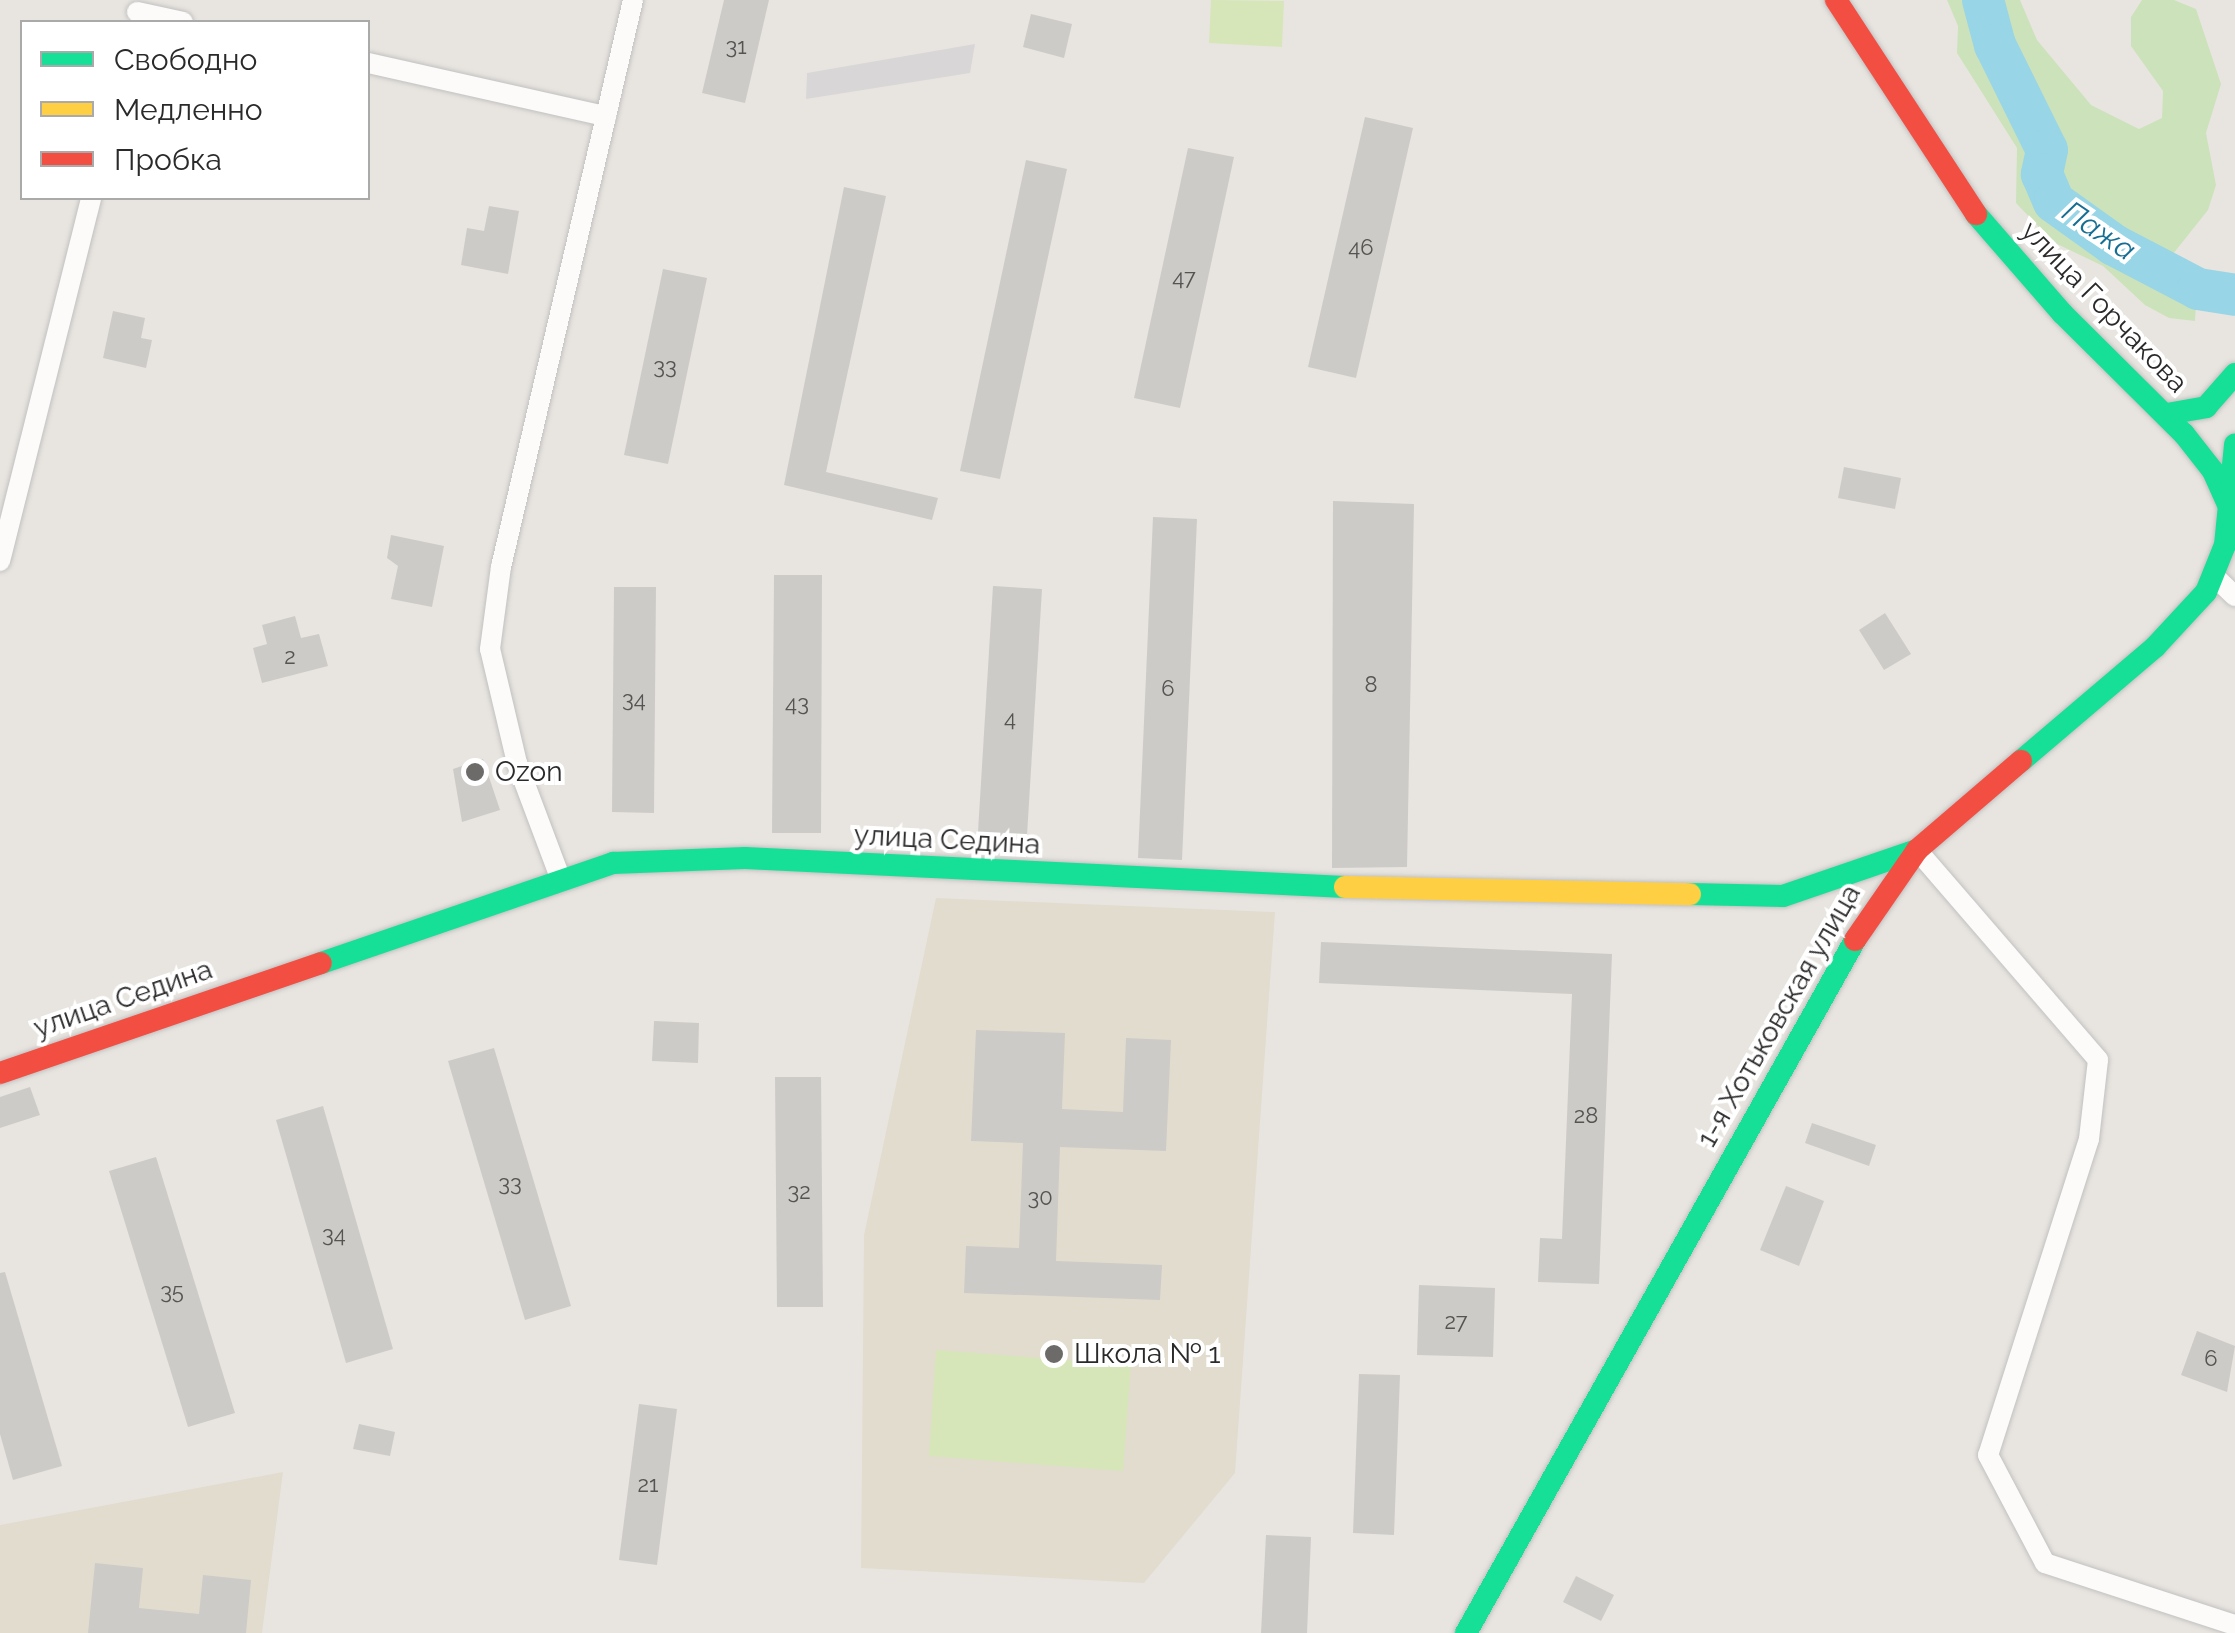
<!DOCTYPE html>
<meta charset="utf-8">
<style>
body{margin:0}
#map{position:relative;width:2235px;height:1633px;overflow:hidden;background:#e8e5e0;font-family:Raleway,sans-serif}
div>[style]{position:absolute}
.industrial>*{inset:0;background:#d8d6d7}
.education>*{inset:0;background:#e2dccf}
.green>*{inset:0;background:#cce2bb}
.pitch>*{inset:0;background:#d6e6b9}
.river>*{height:42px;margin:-21px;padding:0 21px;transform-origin:21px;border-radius:21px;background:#98d5e6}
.building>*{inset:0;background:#cdcbc7}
.roads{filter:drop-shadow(0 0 2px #c2c1c1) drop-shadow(0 0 2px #c2c1c1)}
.street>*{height:20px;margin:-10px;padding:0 10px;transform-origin:10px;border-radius:10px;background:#fcfbfa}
.fast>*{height:22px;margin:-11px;padding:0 11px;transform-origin:11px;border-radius:11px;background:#16e098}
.slow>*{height:22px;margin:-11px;padding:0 11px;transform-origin:11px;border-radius:11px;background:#ffcf43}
.jam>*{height:22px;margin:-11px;padding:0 11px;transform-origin:11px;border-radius:11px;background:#f24e42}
.dots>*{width:28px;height:28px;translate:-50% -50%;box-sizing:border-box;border:5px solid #fff;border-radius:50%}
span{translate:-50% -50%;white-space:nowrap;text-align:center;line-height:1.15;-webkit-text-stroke:8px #fff;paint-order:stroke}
.number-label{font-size:22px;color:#545453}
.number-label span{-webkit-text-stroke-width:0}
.street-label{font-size:28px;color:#2a2a2a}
.poi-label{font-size:28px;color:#2a2a2a}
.left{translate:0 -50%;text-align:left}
.water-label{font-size:30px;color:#156e94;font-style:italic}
.legend{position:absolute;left:20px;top:20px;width:350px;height:180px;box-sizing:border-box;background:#fff;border:2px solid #aaa;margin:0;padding:12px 18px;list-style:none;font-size:30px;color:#2a2a2a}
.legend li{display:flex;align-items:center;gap:20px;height:50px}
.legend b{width:50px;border:2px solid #aaa}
</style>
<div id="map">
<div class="industrial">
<i style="clip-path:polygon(975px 44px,970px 73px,806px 99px,807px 73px)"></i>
</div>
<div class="education">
<i style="clip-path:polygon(936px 898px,1275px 912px,1235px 1473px,1144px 1583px,861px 1568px,864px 1235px)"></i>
<i style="clip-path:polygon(283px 1472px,262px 1633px,0 1633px,0 1525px)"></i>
</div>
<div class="green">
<i style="clip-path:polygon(1947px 0,2020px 0,2037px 40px,2091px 105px,2139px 129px,2162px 118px,2163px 91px,2131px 46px,2131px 17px,2142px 0,2174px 0,2196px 9px,2221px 84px,2206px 133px,2216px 185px,2208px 210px,2173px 254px,2196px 305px,2195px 321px,2169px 318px,2145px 305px,2103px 266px,2053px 242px,2016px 203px,2017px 148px,1957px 53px,1958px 26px)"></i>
</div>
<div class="pitch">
<i style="clip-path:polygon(1211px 0,1284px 1px,1282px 47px,1209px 43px)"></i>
<i style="clip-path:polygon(936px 1350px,1131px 1365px,1123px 1471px,929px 1456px)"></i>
</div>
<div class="river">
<i style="left:1983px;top:0;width:47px;rotate:75.1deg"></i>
<i style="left:1995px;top:45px;width:117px;rotate:63.7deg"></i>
<i style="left:2047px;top:150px;width:25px;rotate:102deg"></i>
<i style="left:2042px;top:174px;width:30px;rotate:67deg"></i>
<i style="left:2054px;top:202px;width:74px;rotate:35.6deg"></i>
<i style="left:2114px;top:245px;width:95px;rotate:27.6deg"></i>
<i style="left:2198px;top:289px;width:37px;rotate:9deg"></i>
</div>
<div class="building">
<i style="clip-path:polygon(724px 0,769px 0,745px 103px,702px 93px)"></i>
<i style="clip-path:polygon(1031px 14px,1072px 24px,1064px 58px,1023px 47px)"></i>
<i style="clip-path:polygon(1365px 117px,1413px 128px,1356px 378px,1308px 367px)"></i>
<i style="clip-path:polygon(1188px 148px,1234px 157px,1180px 408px,1134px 398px)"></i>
<i style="clip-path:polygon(1026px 160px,1067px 169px,1000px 479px,960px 471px)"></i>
<i style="clip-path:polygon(844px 187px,886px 196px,826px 472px,938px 498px,932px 520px,784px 485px)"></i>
<i style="clip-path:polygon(489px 206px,519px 211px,508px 274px,461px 265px,467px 228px,484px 231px)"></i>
<i style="clip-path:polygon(663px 269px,707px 278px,668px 464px,624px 455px)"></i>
<i style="clip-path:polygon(113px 311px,145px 318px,141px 338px,152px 340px,146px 368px,103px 358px)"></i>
<i style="clip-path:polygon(1844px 467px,1901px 478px,1895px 509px,1838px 498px)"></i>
<i style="clip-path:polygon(1333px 501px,1414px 504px,1407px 867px,1332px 868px)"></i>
<i style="clip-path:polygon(1153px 517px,1197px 519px,1182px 860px,1138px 858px)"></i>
<i style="clip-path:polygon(391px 535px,444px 546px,432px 607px,391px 599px,398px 566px,387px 558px)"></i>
<i style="clip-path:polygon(774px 575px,822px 575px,821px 833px,772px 833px)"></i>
<i style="clip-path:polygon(993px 586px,1042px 589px,1026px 852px,977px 848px)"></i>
<i style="clip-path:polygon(614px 587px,656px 587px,654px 813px,612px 812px)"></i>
<i style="clip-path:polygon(1885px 613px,1911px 654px,1884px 670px,1859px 630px)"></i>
<i style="clip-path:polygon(295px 616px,301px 638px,319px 634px,328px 666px,262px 683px,253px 648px,267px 644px,262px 625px)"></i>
<i style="clip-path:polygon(483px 759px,500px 810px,462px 822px,453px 769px)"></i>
<i style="clip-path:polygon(1321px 942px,1612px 954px,1599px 1284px,1538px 1282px,1540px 1238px,1562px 1239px,1572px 994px,1319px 983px)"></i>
<i style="clip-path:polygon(654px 1021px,699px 1023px,698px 1063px,652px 1061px)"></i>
<i style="clip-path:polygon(976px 1030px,1065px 1033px,1062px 1109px,1123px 1112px,1126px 1038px,1171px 1040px,1166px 1151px,1060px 1147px,1056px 1261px,1162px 1265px,1160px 1300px,964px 1293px,966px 1246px,1019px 1248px,1023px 1143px,971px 1141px)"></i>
<i style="clip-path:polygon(494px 1048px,571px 1306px,525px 1320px,448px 1061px)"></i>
<i style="clip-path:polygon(775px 1077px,821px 1077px,823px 1307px,777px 1307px)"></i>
<i style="clip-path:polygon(30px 1087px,40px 1115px,0 1128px,0 1097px)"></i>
<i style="clip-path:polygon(323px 1106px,393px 1349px,346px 1363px,276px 1120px)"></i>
<i style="clip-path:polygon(1812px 1123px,1876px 1145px,1869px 1166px,1805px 1143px)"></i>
<i style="clip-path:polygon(156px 1157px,235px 1413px,188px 1427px,109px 1171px)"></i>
<i style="clip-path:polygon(1786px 1186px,1824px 1201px,1799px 1266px,1760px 1250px)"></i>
<i style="clip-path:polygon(5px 1272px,62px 1466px,13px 1480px,0 1434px,0 1273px)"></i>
<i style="clip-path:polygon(1419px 1285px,1495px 1288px,1493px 1357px,1417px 1355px)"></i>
<i style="clip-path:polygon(2197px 1331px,2235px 1346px,2227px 1392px,2181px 1375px)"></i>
<i style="clip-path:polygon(1359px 1374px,1400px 1375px,1394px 1535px,1353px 1533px)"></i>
<i style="clip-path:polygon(639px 1404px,677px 1409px,657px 1565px,619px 1560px)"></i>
<i style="clip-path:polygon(359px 1424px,395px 1432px,390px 1456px,353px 1449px)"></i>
<i style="clip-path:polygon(1266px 1535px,1311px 1537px,1307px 1633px,1261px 1633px)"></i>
<i style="clip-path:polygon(95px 1563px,143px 1568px,139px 1608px,199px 1614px,203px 1575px,251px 1580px,246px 1633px,88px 1633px)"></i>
<i style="clip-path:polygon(1576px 1576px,1614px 1595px,1601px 1621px,1563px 1602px)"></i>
</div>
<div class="roads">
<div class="street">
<i style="left:137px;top:12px;width:47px;rotate:12.3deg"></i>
<i style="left:368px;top:63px;width:244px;rotate:12.6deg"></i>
<i style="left:0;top:561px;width:374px;rotate:-75.9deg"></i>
<i style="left:2214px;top:576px;width:29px;rotate:44deg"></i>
<i style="left:1917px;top:850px;width:277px;rotate:49.2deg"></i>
<i style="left:2098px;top:1060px;width:80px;rotate:96.5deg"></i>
<i style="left:2089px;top:1139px;width:332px;rotate:107.7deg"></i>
<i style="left:1988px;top:1455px;width:122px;rotate:62.2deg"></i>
<i style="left:2045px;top:1563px;width:200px;rotate:18.1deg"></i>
<i style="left:561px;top:880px;width:125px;rotate:-110.6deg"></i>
<i style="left:517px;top:763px;width:117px;rotate:-103.3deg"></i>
<i style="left:490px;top:649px;width:83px;rotate:-82.4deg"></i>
<i style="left:501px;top:567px;width:582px;rotate:-76.89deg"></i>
</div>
<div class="fast">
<i style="left:1976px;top:214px;width:131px;rotate:49deg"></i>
<i style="left:2062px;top:313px;width:172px;rotate:44.8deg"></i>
<i style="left:2184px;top:434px;width:47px;rotate:51.9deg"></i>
<i style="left:2213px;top:471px;width:37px;rotate:66deg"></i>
<i style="left:2167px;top:414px;width:40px;rotate:-10deg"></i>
<i style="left:2206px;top:407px;width:44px;rotate:-48.7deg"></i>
<i style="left:2021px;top:761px;width:176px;rotate:-40.4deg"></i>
<i style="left:2155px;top:647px;width:75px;rotate:-47.2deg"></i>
<i style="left:2206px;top:592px;width:51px;rotate:-68deg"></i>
<i style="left:2225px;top:545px;width:101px;rotate:-84.3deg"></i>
<i style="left:1690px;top:894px;width:93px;rotate:1.2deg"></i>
<i style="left:1783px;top:896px;width:142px;rotate:-18.9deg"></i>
<i style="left:321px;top:963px;width:309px;rotate:-18.9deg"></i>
<i style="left:613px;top:863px;width:132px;rotate:-2.2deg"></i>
<i style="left:745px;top:858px;width:601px;rotate:2.77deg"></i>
<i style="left:1466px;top:1633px;width:795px;rotate:-60.69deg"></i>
</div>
<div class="slow">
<i style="left:1345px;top:887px;width:345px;rotate:1.2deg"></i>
</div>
<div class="jam">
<i style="left:1836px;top:0;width:256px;rotate:56.8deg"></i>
<i style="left:1855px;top:940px;width:109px;rotate:-55.4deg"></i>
<i style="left:1917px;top:850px;width:137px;rotate:-40.6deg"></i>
<i style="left:0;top:1073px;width:339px;rotate:-18.9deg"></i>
</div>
</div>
<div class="dots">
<i style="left:475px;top:772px;background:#6c6b6a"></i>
<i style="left:1054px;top:1354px;background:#6c6b6a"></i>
</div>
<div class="number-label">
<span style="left:736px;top:47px">31</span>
<span style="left:1361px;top:248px">46</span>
<span style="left:1184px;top:278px">47</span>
<span style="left:665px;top:367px">33</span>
<span style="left:290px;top:657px">2</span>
<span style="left:1371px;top:685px">8</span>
<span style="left:1168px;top:689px">6</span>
<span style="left:634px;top:700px">34</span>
<span style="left:797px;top:704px">43</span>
<span style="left:1010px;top:719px">4</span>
<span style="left:1586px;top:1116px">28</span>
<span style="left:510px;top:1184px">33</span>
<span style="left:799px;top:1192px">32</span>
<span style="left:1040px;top:1198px">30</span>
<span style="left:334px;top:1235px">34</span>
<span style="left:172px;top:1292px">35</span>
<span style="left:1456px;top:1322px">27</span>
<span style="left:2211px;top:1359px">6</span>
<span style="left:648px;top:1485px">21</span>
</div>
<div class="street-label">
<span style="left:2104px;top:307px;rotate:46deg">улица Горчакова</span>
<span style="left:947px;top:840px;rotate:3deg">улица Седина</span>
<span style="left:123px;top:999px;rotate:-19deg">улица Седина</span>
<span style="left:1779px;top:1016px;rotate:-60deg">1-я Хотьковская улица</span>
</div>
<div class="poi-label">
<span class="left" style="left:495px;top:772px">Ozon</span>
<span class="left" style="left:1074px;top:1354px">Школа № 1</span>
</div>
<div class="water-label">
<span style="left:2099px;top:231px;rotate:34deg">Пажа</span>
</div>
<ul class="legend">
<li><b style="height:12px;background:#16e098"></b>Свободно</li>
<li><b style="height:12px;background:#ffcf43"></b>Медленно</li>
<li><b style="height:12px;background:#f24e42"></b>Пробка</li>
</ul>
</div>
